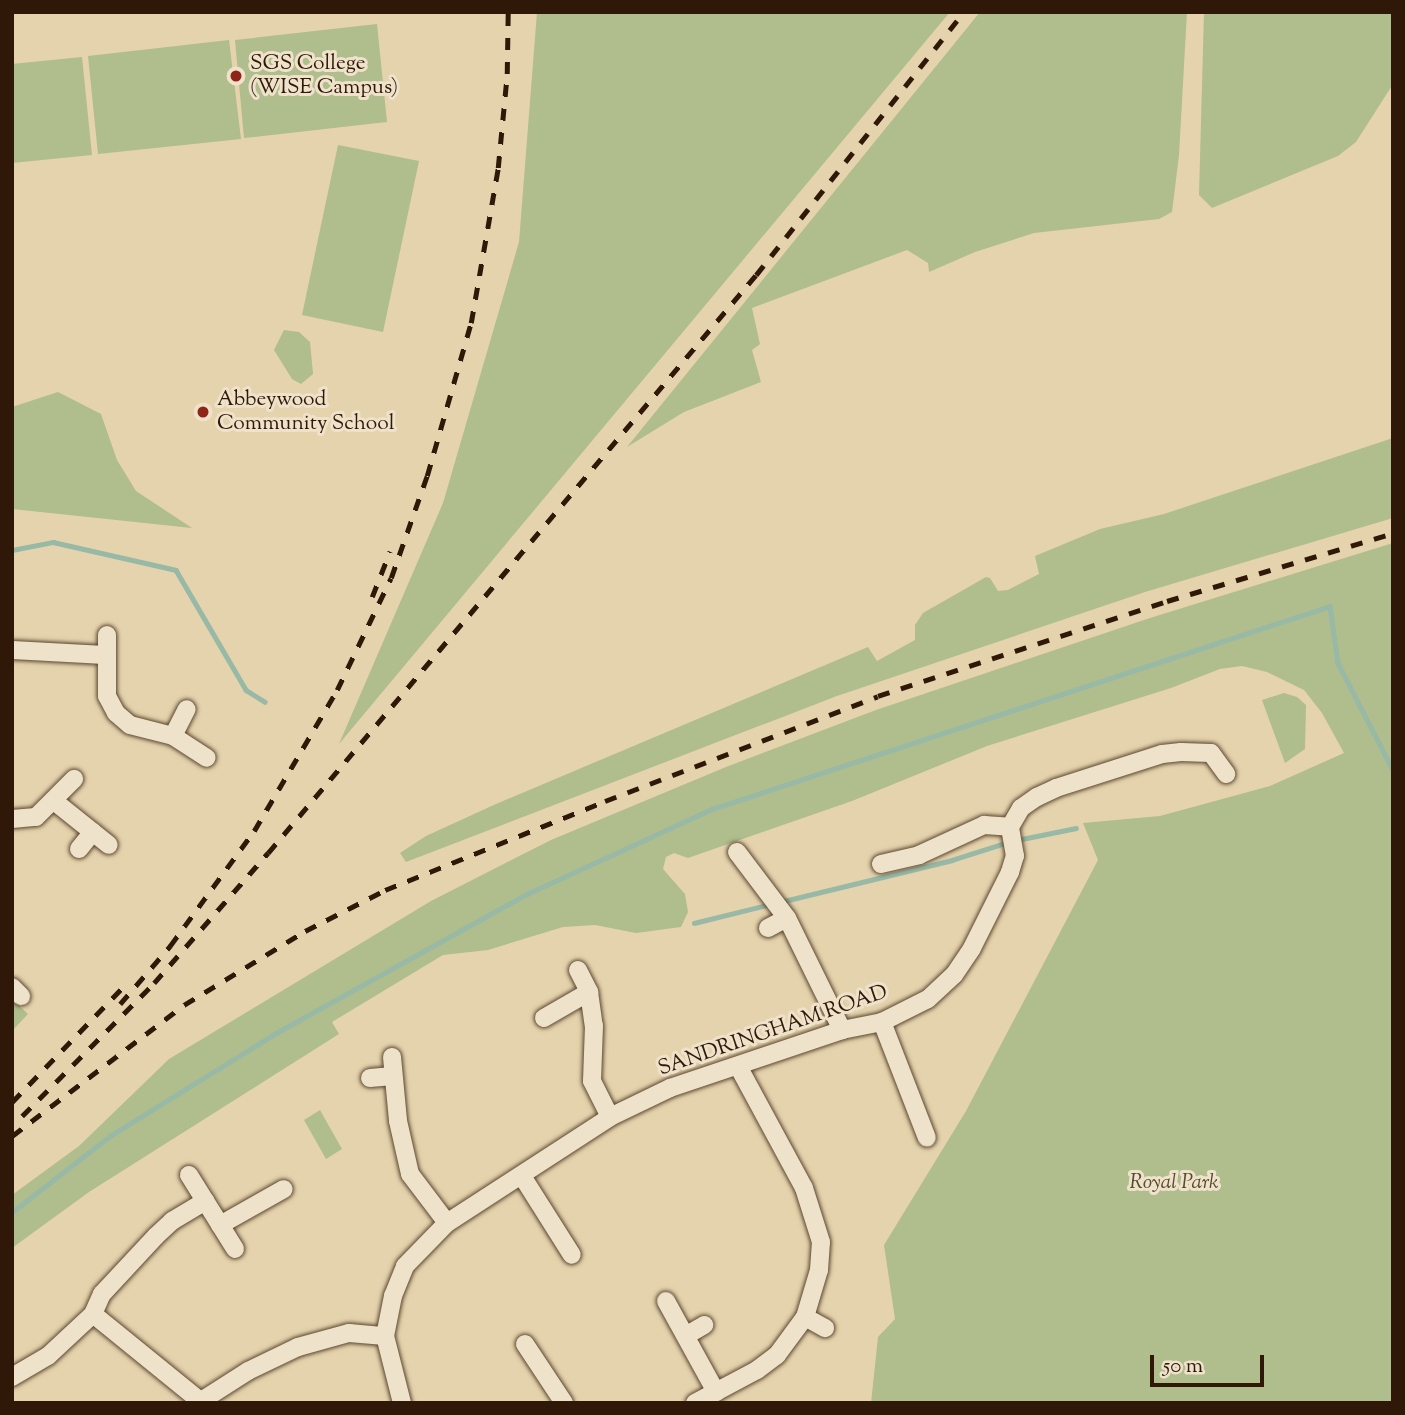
<!DOCTYPE html>
<style>
body{margin:0}
#map{position:relative;width:1405px;height:1415px;overflow:hidden;background:#e5d3ad;font-family:"Sorts Mill Goudy",serif}
div>[style]{position:absolute}
.green>*{inset:0;background:#b0bd8d}
.stream>*{height:4.5px;margin:-2.25px;padding:0 2.25px;transform-origin:2.25px;border-radius:2.25px;background:#97b9a5}
.roads{filter:drop-shadow(0 0 2px #5c4730) drop-shadow(0 0 2px #5c4730)}
.minor>*{height:18px;margin:-9px;padding:0 9px;transform-origin:9px;border-radius:9px;background:#eee2ca}
.rail>*{height:4.5px;margin-top:-2.25px;transform-origin:0;background:repeating-linear-gradient(90deg,#2f1807 0 12px,transparent 0 24px)}
.dots>*{width:19px;height:19px;translate:-50% -50%;box-sizing:border-box;border:4px solid #eee2ca;border-radius:50%}
span{translate:-50% -50%;white-space:nowrap;text-align:center;line-height:1.15;-webkit-text-stroke:6px #eee2ca;paint-order:stroke}
.poi-label{font-size:21px;color:#2f1807}
.left{translate:0 -50%;text-align:left}
.street-label{font-size:21px;color:#2f1807}
.park-label{font-size:21px;color:#564a2f;font-style:italic}
.frame{position:absolute;inset:0;border:14px solid #2f1807;pointer-events:none}
.scale{position:absolute;left:1150px;top:1355px;width:114px;height:32px;box-sizing:border-box;border:4px solid #2f1807;border-top:0;padding-left:9px;font-size:21px;line-height:24px;white-space:nowrap;color:#2f1807;-webkit-text-stroke:5px #eee2ca;paint-order:stroke}
</style>
<div id="map">
<div class="green">
<i style="clip-path:polygon(537px 12px,950px 12px,339px 744px,443px 503px,519px 242px)"></i>
<i style="clip-path:polygon(980px 12px,1187px 12px,1179px 155px,1172px 212px,1159px 219px,1034px 233px,975px 252px,929px 272px,928px 263px,907px 250px,752px 308px,760px 344px,752px 350px,761px 382px,684px 412px,627px 447px)"></i>
<i style="clip-path:polygon(1204px 12px,1393px 12px,1393px 84px,1356px 142px,1338px 156px,1212px 208px,1199px 195px)"></i>
<i style="clip-path:polygon(377px 24px,387px 122px,244px 138px,235px 40px)"></i>
<i style="clip-path:polygon(229px 40px,241px 139px,98px 154px,88px 56px)"></i>
<i style="clip-path:polygon(82px 57px,92px 155px,12px 163px,12px 64px)"></i>
<i style="clip-path:polygon(338px 145px,419px 161px,383px 332px,302px 315px)"></i>
<i style="clip-path:polygon(284px 330px,299px 332px,310px 342px,313px 374px,301px 384px,292px 379px,274px 350px)"></i>
<i style="clip-path:polygon(58px 392px,101px 414px,117px 460px,136px 491px,192px 528px,12px 509px,12px 407px)"></i>
<i style="clip-path:polygon(1393px 438px,1393px 518px,1145px 592px,837px 696px,406px 862px,400px 853px,426px 836px,496px 804px,868px 647px,877px 661px,915px 640px,915px 625px,923px 613px,986px 577px,990px 578px,998px 591px,1008px 590px,1039px 574px,1035px 556px,1100px 529px,1164px 514px)"></i>
<i style="clip-path:polygon(1393px 543px,1393px 1403px,871px 1403px,878px 1337px,895px 1319px,884px 1245px,966px 1111px,1098px 860px,1083px 823px,1160px 816px,1270px 786px,1344px 753px,1322px 713px,1304px 690px,1267px 672px,1242px 666px,1220px 669px,1171px 688px,987px 746px,852px 801px,688px 858px,674px 853px,666px 857px,663px 869px,685px 894px,688px 912px,681px 927px,636px 933px,595px 925px,563px 927px,488px 950px,443px 955px,332px 1022px,339px 1034px,89px 1192px,12px 1248px,12px 1195px,79px 1146px,169px 1059px,431px 901px,551px 840px,726px 767px,876px 710px,1150px 618px)"></i>
<i style="clip-path:polygon(1284px 693px,1297px 697px,1306px 705px,1305px 749px,1285px 763px,1262px 700px)"></i>
<i style="clip-path:polygon(12px 999px,28px 1014px,12px 1031px)"></i>
<i style="clip-path:polygon(320px 1110px,342px 1149px,326px 1159px,304px 1120px)"></i>
</div>
<div class="stream">
<i style="left:12px;top:550px;width:42px;rotate:-11deg"></i>
<i style="left:53px;top:542px;width:126px;rotate:12.8deg"></i>
<i style="left:176px;top:570px;width:139px;rotate:59.7deg"></i>
<i style="left:246px;top:690px;width:22px;rotate:32deg"></i>
<i style="left:1017px;top:840px;width:60px;rotate:-11.5deg"></i>
<i style="left:780px;top:902px;width:177px;rotate:-13.7deg"></i>
<i style="left:952px;top:860px;width:59px;rotate:-17.8deg"></i>
<i style="left:694px;top:923px;width:79px;rotate:-13.9deg"></i>
<i style="left:12px;top:1212px;width:124px;rotate:-37.8deg"></i>
<i style="left:110px;top:1136px;width:195px;rotate:-31.8deg"></i>
<i style="left:276px;top:1033px;width:287px;rotate:-29deg"></i>
<i style="left:527px;top:894px;width:204px;rotate:-24.7deg"></i>
<i style="left:712px;top:809px;width:650px;rotate:-18.18deg"></i>
<i style="left:1330px;top:606px;width:58px;rotate:82deg"></i>
<i style="left:1338px;top:663px;width:120px;rotate:62.8deg"></i>
</div>
<div class="roads">
<div class="minor">
<i style="left:107px;top:635px;width:61px;rotate:90deg"></i>
<i style="left:107px;top:696px;width:19px;rotate:62deg"></i>
<i style="left:116px;top:713px;width:18px;rotate:41deg"></i>
<i style="left:130px;top:725px;width:44px;rotate:14.3deg"></i>
<i style="left:173px;top:736px;width:40px;rotate:32.9deg"></i>
<i style="left:12px;top:650px;width:93px;rotate:3.1deg"></i>
<i style="left:173px;top:736px;width:30px;rotate:-63deg"></i>
<i style="left:54px;top:801px;width:70px;rotate:38.7deg"></i>
<i style="left:12px;top:819px;width:24px;rotate:-5deg"></i>
<i style="left:36px;top:817px;width:54px;rotate:-45deg"></i>
<i style="left:79px;top:849px;width:22px;rotate:-51deg"></i>
<i style="left:737px;top:852px;width:83px;rotate:52.9deg"></i>
<i style="left:787px;top:918px;width:125px;rotate:63.8deg"></i>
<i style="left:881px;top:864px;width:39px;rotate:-13deg"></i>
<i style="left:919px;top:855px;width:72px;rotate:-24.8deg"></i>
<i style="left:984px;top:825px;width:26px;rotate:4deg"></i>
<i style="left:768px;top:928px;width:21px;rotate:-28deg"></i>
<i style="left:578px;top:970px;width:25px;rotate:63deg"></i>
<i style="left:12px;top:987px;width:13px;rotate:45deg"></i>
<i style="left:544px;top:1018px;width:52px;rotate:-30deg"></i>
<i style="left:589px;top:992px;width:34px;rotate:82deg"></i>
<i style="left:594px;top:1026px;width:55px;rotate:92.1deg"></i>
<i style="left:592px;top:1081px;width:40px;rotate:63.4deg"></i>
<i style="left:882px;top:1022px;width:124px;rotate:68.8deg"></i>
<i style="left:392px;top:1057px;width:64px;rotate:84.6deg"></i>
<i style="left:398px;top:1121px;width:54px;rotate:77.2deg"></i>
<i style="left:410px;top:1174px;width:61px;rotate:52.9deg"></i>
<i style="left:370px;top:1078px;width:23px;rotate:-5deg"></i>
<i style="left:189px;top:1175px;width:87px;rotate:58.1deg"></i>
<i style="left:522px;top:1176px;width:93px;rotate:57.7deg"></i>
<i style="left:220px;top:1225px;width:73px;rotate:-29.4deg"></i>
<i style="left:666px;top:1301px;width:104px;rotate:61.2deg"></i>
<i style="left:93px;top:1314px;width:138px;rotate:39.1deg"></i>
<i style="left:805px;top:1317px;width:23px;rotate:29deg"></i>
<i style="left:687px;top:1335px;width:20px;rotate:-30deg"></i>
<i style="left:525px;top:1344px;width:71px;rotate:56.5deg"></i>
<i style="left:12px;top:1377px;width:42px;rotate:-30.3deg"></i>
<i style="left:48px;top:1356px;width:62px;rotate:-43deg"></i>
<i style="left:93px;top:1314px;width:22px;rotate:-66deg"></i>
<i style="left:102px;top:1294px;width:79px;rotate:-47deg"></i>
<i style="left:156px;top:1236px;width:22px;rotate:-43deg"></i>
<i style="left:172px;top:1221px;width:39px;rotate:-31deg"></i>
<i style="left:198px;top:1403px;width:59px;rotate:-32.6deg"></i>
<i style="left:248px;top:1371px;width:55px;rotate:-25.6deg"></i>
<i style="left:298px;top:1347px;width:53px;rotate:-15.4deg"></i>
<i style="left:349px;top:1333px;width:36px;rotate:5deg"></i>
<i style="left:402px;top:1403px;width:69px;rotate:-104.2deg"></i>
<i style="left:385px;top:1336px;width:41px;rotate:-78.7deg"></i>
<i style="left:393px;top:1296px;width:32px;rotate:-68deg"></i>
<i style="left:405px;top:1266px;width:60px;rotate:-45.7deg"></i>
<i style="left:447px;top:1223px;width:194px;rotate:-33deg"></i>
<i style="left:610px;top:1117px;width:67px;rotate:-25.8deg"></i>
<i style="left:670px;top:1088px;width:182px;rotate:-18.6deg"></i>
<i style="left:842px;top:1030px;width:41px;rotate:-11.3deg"></i>
<i style="left:882px;top:1022px;width:51px;rotate:-26.6deg"></i>
<i style="left:928px;top:999px;width:35px;rotate:-43deg"></i>
<i style="left:954px;top:975px;width:32px;rotate:-56deg"></i>
<i style="left:972px;top:948px;width:85px;rotate:-63.4deg"></i>
<i style="left:1010px;top:872px;width:17px;rotate:-73deg"></i>
<i style="left:1015px;top:856px;width:29px;rotate:-100deg"></i>
<i style="left:1010px;top:827px;width:22px;rotate:-60deg"></i>
<i style="left:1021px;top:808px;width:19px;rotate:-35deg"></i>
<i style="left:1037px;top:797px;width:21px;rotate:-25deg"></i>
<i style="left:1056px;top:788px;width:111px;rotate:-17.8deg"></i>
<i style="left:1162px;top:754px;width:19px;rotate:-6deg"></i>
<i style="left:1181px;top:752px;width:30px;rotate:2deg"></i>
<i style="left:1211px;top:753px;width:26px;rotate:54deg"></i>
<i style="left:695px;top:1403px;width:70px;rotate:-28deg"></i>
<i style="left:757px;top:1370px;width:25px;rotate:-37deg"></i>
<i style="left:777px;top:1355px;width:47px;rotate:-53.6deg"></i>
<i style="left:805px;top:1317px;width:49px;rotate:-73.4deg"></i>
<i style="left:819px;top:1270px;width:28px;rotate:-86deg"></i>
<i style="left:821px;top:1242px;width:57px;rotate:-107.5deg"></i>
<i style="left:804px;top:1188px;width:139px;rotate:-118.4deg"></i>
</div>
</div>
<div class="rail">
<i style="left:372px;top:597px;width:49px;rotate:-68.6deg"></i>
<i style="left:120px;top:1004px;width:77px;rotate:-49.2deg"></i>
<i style="left:170px;top:946px;width:142px;rotate:-53.9deg"></i>
<i style="left:254px;top:831px;width:164px;rotate:-59.5deg"></i>
<i style="left:337px;top:690px;width:124px;rotate:-64.3deg"></i>
<i style="left:391px;top:578px;width:108px;rotate:-70.6deg"></i>
<i style="left:427px;top:476px;width:159px;rotate:-74deg"></i>
<i style="left:471px;top:323px;width:157px;rotate:-80.1deg"></i>
<i style="left:498px;top:168px;width:94px;rotate:-84.5deg"></i>
<i style="left:507px;top:74px;width:62px;rotate:-89.1deg"></i>
<i style="left:12px;top:1102px;width:158px;rotate:-46deg"></i>
<i style="left:22px;top:1116px;width:187px;rotate:-45.2deg"></i>
<i style="left:154px;top:983px;width:173px;rotate:-48.8deg"></i>
<i style="left:268px;top:853px;width:756px;rotate:-49.83deg"></i>
<i style="left:756px;top:275px;width:335px;rotate:-51.7deg"></i>
<i style="left:12px;top:1136px;width:216px;rotate:-37.3deg"></i>
<i style="left:184px;top:1005px;width:142px;rotate:-31.4deg"></i>
<i style="left:305px;top:931px;width:90px;rotate:-27.1deg"></i>
<i style="left:385px;top:890px;width:237px;rotate:-22deg"></i>
<i style="left:605px;top:801px;width:292px;rotate:-21deg"></i>
<i style="left:878px;top:696px;width:304px;rotate:-18.2deg"></i>
<i style="left:1167px;top:601px;width:236px;rotate:-16.7deg"></i>
</div>
<div class="dots">
<i style="left:236px;top:76px;background:#8f2418"></i>
<i style="left:203px;top:412px;background:#8f2418"></i>
</div>
<div class="poi-label">
<span class="left" style="left:250px;top:76px">SGS College<br>(WISE Campus)</span>
<span class="left" style="left:217px;top:412px">Abbeywood<br>Community School</span>
</div>
<div class="street-label">
<span style="left:773px;top:1031px;rotate:-19deg">SANDRINGHAM ROAD</span>
</div>
<div class="park-label">
<span style="left:1174px;top:1183px">Royal Park</span>
</div>
<div class="frame"></div>
<div class="scale">50 m</div>
</div>
